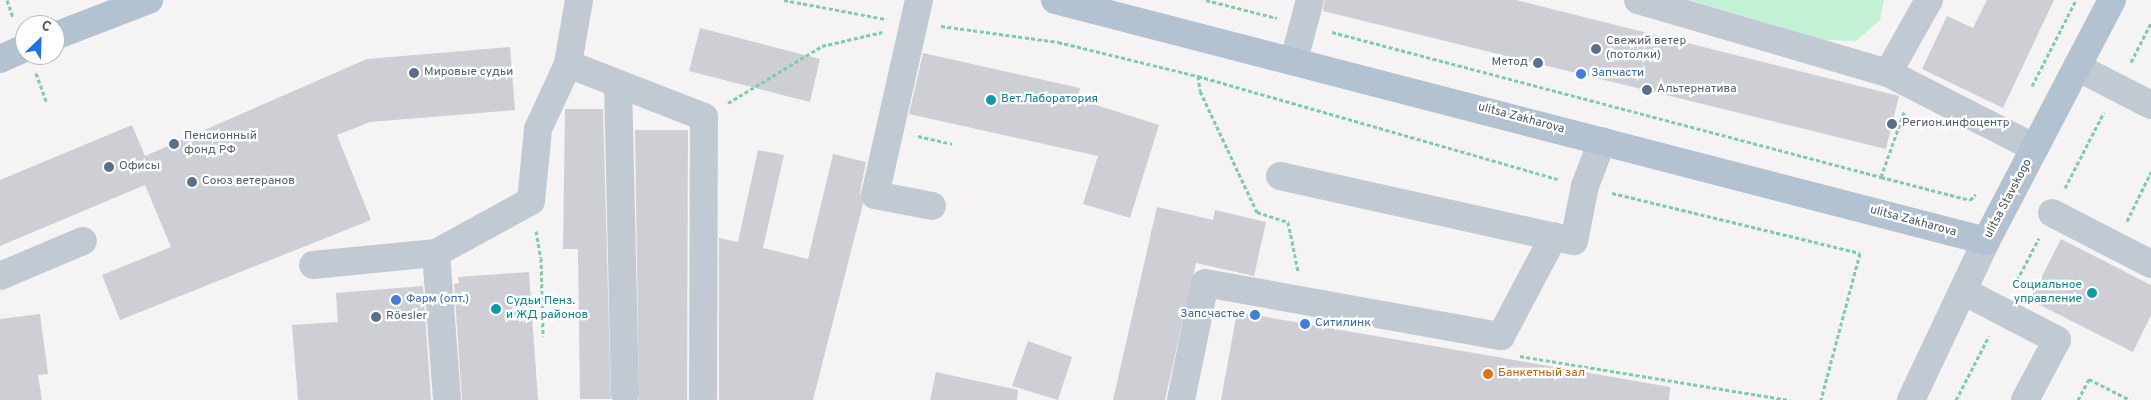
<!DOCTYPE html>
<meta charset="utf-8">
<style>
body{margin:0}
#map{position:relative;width:2151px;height:400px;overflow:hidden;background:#f5f3f3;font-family:Overpass,sans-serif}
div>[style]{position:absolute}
.green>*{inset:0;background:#c3f1d5}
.building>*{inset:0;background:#cdcfd5}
.path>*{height:3px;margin-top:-1.5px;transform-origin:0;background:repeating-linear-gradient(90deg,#7ad0a6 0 4px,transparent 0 6.5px)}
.minor>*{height:28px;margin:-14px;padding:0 14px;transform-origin:14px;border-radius:14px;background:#c1cad2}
.major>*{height:28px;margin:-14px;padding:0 14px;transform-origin:14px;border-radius:14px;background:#b3c2d1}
.dots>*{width:14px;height:14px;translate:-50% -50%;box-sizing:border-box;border:2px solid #fff;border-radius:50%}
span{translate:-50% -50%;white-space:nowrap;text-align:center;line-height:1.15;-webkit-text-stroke:4.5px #fff;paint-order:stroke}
.service-label{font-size:12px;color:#4e5e75}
.left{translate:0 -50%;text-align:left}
.right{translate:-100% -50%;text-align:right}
.shop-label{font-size:12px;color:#366cbe}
.culture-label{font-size:12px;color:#0d838f}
.street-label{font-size:12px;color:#4a5661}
.food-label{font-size:12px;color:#c56008}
.north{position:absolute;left:15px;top:15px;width:50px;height:50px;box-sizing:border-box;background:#fff;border:1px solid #b7bbc0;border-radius:50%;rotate:24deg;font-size:14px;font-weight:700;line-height:20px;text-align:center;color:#4a5661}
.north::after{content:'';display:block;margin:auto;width:18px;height:22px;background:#1a73e8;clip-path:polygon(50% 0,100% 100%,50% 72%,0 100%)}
</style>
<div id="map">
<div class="green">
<i style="clip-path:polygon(1690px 0,1884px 0,1880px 20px,1856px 41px,1823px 40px)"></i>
</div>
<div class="building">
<i style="clip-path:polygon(1325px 0,1516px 0,1899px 96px,1886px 149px,1323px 11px)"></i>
<i style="clip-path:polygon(1987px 0,2054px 0,2003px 108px,1922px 69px,1947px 16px,1973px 28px)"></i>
<i style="clip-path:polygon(700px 28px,820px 59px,810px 102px,689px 71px)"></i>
<i style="clip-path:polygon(510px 47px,515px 110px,370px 122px,337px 135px,371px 220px,120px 320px,102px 275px,171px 247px,145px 185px,0 246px,0 180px,132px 125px,145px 156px,367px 59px)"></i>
<i style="clip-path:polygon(923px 53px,1080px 88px,1077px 99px,1159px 125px,1130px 218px,1083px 204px,1098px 156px,909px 114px)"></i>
<i style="clip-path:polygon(565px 109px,603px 109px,611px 399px,580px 399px,578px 249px,563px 249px)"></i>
<i style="clip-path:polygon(635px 130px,688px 130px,687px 400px,639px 400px)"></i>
<i style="clip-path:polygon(758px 150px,784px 155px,763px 248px,808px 259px,833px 154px,866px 162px,860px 192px,863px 204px,813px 400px,719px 400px,719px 238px,738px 242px)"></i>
<i style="clip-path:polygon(1157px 207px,1213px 220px,1215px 210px,1266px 222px,1254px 276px,1196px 263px,1165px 400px,1113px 400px)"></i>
<i style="clip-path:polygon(2061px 239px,2151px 285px,2151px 315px,2133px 352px,2030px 300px)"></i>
<i style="clip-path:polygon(529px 272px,538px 400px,462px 400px,454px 284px,459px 283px,458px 277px)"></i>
<i style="clip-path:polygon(423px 286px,431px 400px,298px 400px,292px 325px,338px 322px,336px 293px)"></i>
<i style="clip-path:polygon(1237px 312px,1670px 387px,1669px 400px,1221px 400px)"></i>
<i style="clip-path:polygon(40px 314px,48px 374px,38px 375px,42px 400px,0 400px,0 319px)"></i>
<i style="clip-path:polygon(1028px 341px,1072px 357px,1058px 400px,1012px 386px)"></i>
<i style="clip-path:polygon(936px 372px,1018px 390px,1017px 400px,930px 400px)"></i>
</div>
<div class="path">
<i style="left:7px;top:0;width:18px;rotate:71deg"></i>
<i style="left:784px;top:0;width:104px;rotate:10.6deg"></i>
<i style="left:1206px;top:0;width:73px;rotate:14.2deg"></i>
<i style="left:941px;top:26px;width:118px;rotate:7.8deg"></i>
<i style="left:1058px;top:42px;width:144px;rotate:13.7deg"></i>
<i style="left:1198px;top:76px;width:374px;rotate:16deg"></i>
<i style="left:1332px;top:32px;width:568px;rotate:14.79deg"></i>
<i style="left:1881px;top:177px;width:92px;rotate:14.5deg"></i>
<i style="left:1970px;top:200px;width:8px;rotate:-45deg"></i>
<i style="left:2131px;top:62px;width:44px;rotate:-62.9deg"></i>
<i style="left:36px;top:73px;width:30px;rotate:70deg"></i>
<i style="left:1198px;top:76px;width:15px;rotate:82deg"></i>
<i style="left:1200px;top:91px;width:134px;rotate:64.8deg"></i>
<i style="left:1257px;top:212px;width:33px;rotate:18deg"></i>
<i style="left:1288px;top:222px;width:50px;rotate:78.5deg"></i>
<i style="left:2032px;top:86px;width:97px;rotate:-62.9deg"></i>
<i style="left:728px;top:103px;width:110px;rotate:-31.2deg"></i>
<i style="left:822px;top:46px;width:62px;rotate:-13.1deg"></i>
<i style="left:918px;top:136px;width:35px;rotate:13deg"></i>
<i style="left:1881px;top:177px;width:69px;rotate:-70.5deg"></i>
<i style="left:2065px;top:188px;width:85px;rotate:-62.8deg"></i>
<i style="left:1612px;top:193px;width:255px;rotate:13.6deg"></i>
<i style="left:1860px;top:253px;width:152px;rotate:104.9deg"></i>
<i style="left:2127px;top:221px;width:55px;rotate:-63.9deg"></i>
<i style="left:536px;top:231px;width:27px;rotate:80deg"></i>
<i style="left:541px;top:258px;width:78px;rotate:88.5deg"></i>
<i style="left:2014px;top:286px;width:54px;rotate:-62.5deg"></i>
<i style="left:1520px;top:356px;width:274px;rotate:9.3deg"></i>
<i style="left:1956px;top:400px;width:72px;rotate:-62.7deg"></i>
<i style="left:2078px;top:400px;width:24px;rotate:-62deg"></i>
<i style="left:2089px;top:379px;width:46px;rotate:27.1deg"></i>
</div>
<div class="minor">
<i style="left:579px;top:0;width:65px;rotate:99.8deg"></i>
<i style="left:568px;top:64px;width:146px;rotate:21.3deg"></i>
<i style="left:704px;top:117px;width:283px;rotate:90.2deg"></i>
<i style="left:919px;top:0;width:200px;rotate:102.7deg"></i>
<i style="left:875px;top:195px;width:58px;rotate:10.9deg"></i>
<i style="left:1638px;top:0;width:260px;rotate:16.3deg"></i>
<i style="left:1888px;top:73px;width:84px;rotate:-60.7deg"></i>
<i style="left:1294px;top:60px;width:62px;rotate:-75.1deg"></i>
<i style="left:2077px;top:67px;width:83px;rotate:27.2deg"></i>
<i style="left:1888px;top:73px;width:165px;rotate:27deg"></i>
<i style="left:618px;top:84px;width:310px;rotate:88.7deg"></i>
<i style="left:1280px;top:176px;width:301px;rotate:12.5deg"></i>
<i style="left:1574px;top:241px;width:56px;rotate:-78.7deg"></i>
<i style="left:1585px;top:186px;width:48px;rotate:-69.3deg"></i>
<i style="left:2052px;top:213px;width:111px;rotate:27.3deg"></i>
<i style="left:436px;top:253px;width:147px;rotate:85.7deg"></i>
<i style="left:313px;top:265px;width:124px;rotate:-5.6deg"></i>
<i style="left:436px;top:253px;width:108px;rotate:-28.7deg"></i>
<i style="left:531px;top:201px;width:72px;rotate:-84.4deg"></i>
<i style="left:538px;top:129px;width:72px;rotate:-65.2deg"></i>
<i style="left:0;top:276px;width:90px;rotate:-22.9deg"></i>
<i style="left:1963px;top:291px;width:106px;rotate:27.5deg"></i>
<i style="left:2057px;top:340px;width:68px;rotate:118.1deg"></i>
<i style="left:1181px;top:400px;width:119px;rotate:-78.4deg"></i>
<i style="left:1205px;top:283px;width:301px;rotate:10.2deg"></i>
<i style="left:1501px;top:336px;width:113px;rotate:-62.1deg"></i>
<i style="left:1911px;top:400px;width:176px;rotate:-64.7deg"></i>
</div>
<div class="major">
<i style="left:1055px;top:0;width:962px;rotate:14.51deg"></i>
<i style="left:1986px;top:241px;width:272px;rotate:-62.4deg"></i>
<i style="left:55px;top:36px;width:101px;rotate:-21deg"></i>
<i style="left:0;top:59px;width:27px;rotate:-24deg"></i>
</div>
<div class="dots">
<i style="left:1596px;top:49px;background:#5c6f8a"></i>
<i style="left:1538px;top:63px;background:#5c6f8a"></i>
<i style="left:414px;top:73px;background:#5c6f8a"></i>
<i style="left:1581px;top:74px;background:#3f7fe0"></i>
<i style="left:1647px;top:90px;background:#5c6f8a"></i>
<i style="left:991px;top:100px;background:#0f9aa8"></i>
<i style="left:1892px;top:124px;background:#5c6f8a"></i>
<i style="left:174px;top:144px;background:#5c6f8a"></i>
<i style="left:109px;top:167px;background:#5c6f8a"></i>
<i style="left:192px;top:182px;background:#5c6f8a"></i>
<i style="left:2092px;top:293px;background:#0f9aa8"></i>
<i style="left:396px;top:300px;background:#3f7fe0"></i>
<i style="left:496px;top:309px;background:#0f9aa8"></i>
<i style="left:1255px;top:315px;background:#3f7fe0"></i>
<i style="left:376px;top:317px;background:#5c6f8a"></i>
<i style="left:1305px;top:324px;background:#3f7fe0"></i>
<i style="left:1488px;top:374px;background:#e8710a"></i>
</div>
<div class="service-label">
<span class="left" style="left:1606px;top:49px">Свежий ветер<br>(потолки)</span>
<span class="right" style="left:1528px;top:63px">Метод</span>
<span class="left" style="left:424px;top:73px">Мировые судьи</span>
<span class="left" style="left:1657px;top:90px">Альтернатива</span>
<span class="left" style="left:1902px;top:124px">Регион.инфоцентр</span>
<span class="left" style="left:184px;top:144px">Пенсионный<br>фонд РФ</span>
<span class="left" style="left:119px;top:167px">Офисы</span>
<span class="left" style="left:202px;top:182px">Союз ветеранов</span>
<span class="left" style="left:386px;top:317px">Röesler</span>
</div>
<div class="shop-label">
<span class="left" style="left:1591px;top:74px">Запчасти</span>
<span class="left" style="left:406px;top:300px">Фарм (опт.)</span>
<span class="right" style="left:1245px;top:315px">Запсчастье</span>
<span class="left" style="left:1315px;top:324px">Ситилинк</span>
</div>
<div class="culture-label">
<span class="left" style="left:1001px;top:100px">Вет.Лаборатория</span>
<span class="right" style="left:2082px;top:293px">Социальное<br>управление</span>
<span class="left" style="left:506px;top:309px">Судьи Пенз.<br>и ЖД районов</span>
</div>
<div class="street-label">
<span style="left:1521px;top:119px;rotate:15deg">ulitsa Zakharova</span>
<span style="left:2009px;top:199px;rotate:-62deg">ulitsa Stavskogo</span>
<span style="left:1913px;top:222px;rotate:15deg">ulitsa Zakharova</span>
</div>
<div class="food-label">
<span class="left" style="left:1498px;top:374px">Банкетный зал</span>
</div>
<div class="north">С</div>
</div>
